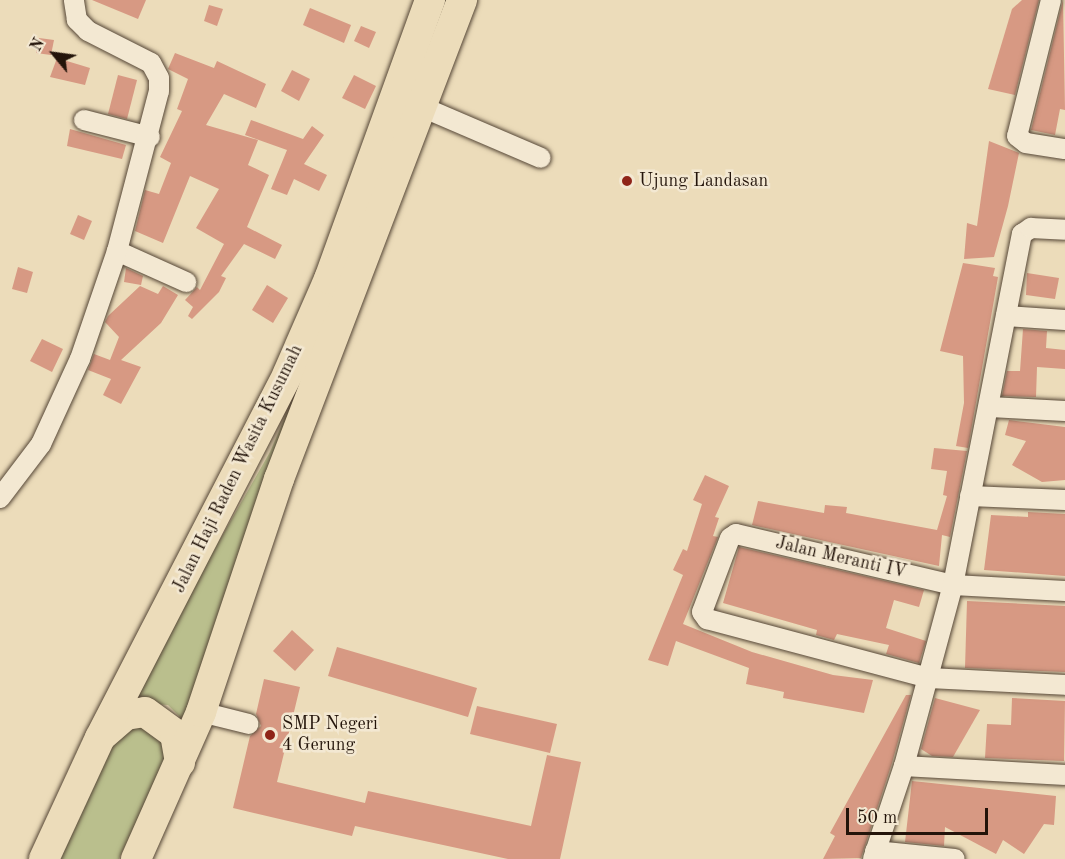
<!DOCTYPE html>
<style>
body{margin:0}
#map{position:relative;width:1065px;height:859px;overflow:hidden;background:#ecdcba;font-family:"Old Standard TT",serif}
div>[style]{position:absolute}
.green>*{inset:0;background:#babf8d}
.building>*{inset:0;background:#d79983}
.roads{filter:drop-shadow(0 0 2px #554636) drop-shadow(0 0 2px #554636)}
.minor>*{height:20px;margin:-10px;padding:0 10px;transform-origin:10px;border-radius:10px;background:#f3e8d2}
.highway>*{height:30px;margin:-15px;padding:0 15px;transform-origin:15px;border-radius:15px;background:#ecdcba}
.dots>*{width:16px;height:16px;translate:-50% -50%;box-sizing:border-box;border:3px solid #f3e8d2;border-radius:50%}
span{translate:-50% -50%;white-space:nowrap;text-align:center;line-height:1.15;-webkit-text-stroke:5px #f3e8d2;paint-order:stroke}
.poi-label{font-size:18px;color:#23140a}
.left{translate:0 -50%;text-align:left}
.street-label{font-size:18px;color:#23140a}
.north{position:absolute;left:24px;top:24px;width:60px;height:60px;-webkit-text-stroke:4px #f3e8d2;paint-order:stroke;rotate:299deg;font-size:16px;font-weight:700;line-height:24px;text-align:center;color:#23140a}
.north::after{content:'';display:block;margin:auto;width:21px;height:27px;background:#23140a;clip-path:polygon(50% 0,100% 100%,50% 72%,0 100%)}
.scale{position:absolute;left:846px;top:808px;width:142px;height:27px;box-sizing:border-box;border:3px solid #23140a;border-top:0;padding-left:8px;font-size:18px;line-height:21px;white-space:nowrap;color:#23140a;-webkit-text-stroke:4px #f3e8d2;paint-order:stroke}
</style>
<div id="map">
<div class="green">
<i style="clip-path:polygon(441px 0,452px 0,191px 728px,168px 705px,127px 702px,270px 452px,323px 330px)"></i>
<i style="clip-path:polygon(140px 716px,170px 749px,119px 859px,56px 859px,119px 724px)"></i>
</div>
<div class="building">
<i style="clip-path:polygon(92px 0,146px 0,138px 19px)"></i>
<i style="clip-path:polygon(1022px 0,1039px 0,1015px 95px,988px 89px,1012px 9px)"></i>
<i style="clip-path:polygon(1063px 0,1065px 110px,1060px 109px,1055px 135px,1031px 130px)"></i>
<i style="clip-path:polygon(209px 5px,223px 9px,217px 26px,204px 21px)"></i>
<i style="clip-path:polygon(310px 8px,351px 25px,344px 43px,303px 25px)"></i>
<i style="clip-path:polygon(361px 26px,376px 32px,369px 48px,354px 41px)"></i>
<i style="clip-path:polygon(39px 38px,54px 40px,51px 55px,36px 53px)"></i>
<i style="clip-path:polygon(175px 53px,214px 68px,217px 61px,266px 84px,256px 108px,224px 94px,206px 125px,258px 140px,248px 165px,269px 175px,247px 227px,282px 245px,275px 259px,244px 244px,221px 276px,226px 278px,219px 292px,192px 319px,188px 316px,193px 307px,185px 300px,197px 287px,200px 290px,224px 244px,196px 228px,219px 189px,190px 176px,163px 243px,135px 231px,145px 190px,159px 194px,171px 163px,160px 157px,182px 111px,177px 109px,188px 79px,168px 69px)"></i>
<i style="clip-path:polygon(57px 58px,90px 68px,85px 85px,50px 77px)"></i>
<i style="clip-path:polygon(292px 70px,310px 79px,299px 101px,281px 91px)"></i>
<i style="clip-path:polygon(118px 75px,137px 80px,127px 119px,108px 114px)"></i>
<i style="clip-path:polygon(354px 75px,376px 86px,365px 109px,342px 98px)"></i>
<i style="clip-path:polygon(251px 120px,303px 139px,312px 126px,324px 135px,304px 164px,327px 175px,319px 191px,294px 179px,287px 195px,271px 189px,287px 150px,245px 135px)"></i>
<i style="clip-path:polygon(70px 129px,126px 145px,122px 159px,67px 146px)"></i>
<i style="clip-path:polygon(989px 141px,1019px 153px,1008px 206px,994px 257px,964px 259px,967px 223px,977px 226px)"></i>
<i style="clip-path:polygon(78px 215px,92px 221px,84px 240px,70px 234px)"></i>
<i style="clip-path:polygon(963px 263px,995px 268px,993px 276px,998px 277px,968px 448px,956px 446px,964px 403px,963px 356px,940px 351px)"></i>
<i style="clip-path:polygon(18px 267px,33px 272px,27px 293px,12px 289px)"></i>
<i style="clip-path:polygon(126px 268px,143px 276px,141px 285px,124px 282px)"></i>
<i style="clip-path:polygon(1027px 273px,1059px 278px,1055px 299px,1026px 295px)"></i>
<i style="clip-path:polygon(267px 285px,288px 298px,273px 323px,252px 310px)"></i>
<i style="clip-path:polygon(140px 286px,158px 294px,163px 286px,178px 295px,161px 323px,121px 360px,141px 367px,121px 404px,103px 395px,111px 379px,88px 370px,94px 354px,110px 360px,119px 337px,105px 322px,108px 316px)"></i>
<i style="clip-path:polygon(1023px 329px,1047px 331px,1046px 348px,1065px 350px,1065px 369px,1037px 367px,1036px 397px,1002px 396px,1007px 371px,1020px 371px)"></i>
<i style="clip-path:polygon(42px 339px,63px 349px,52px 372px,30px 361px)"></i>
<i style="clip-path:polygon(1009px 420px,1065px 427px,1065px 480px,1042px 482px,1012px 465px,1026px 441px,1005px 435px)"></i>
<i style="clip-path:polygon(934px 448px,967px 451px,950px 537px,942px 535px,939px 566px,752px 525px,758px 501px,824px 513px,825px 505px,847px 507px,846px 513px,937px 530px,947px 496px,943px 495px,947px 471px,931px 469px)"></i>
<i style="clip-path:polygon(705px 475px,729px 486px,715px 517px,719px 518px,713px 536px,718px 537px,683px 624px,752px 652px,833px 675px,873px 680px,864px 713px,783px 698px,784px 692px,746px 684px,749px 668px,676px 641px,668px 666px,648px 660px,683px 575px,673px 570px,683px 549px,687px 551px,702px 504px,693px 500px)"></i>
<i style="clip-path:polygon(1028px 512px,1065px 514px,1065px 576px,984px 570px,991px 515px,1028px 517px)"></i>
<i style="clip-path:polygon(739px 547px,924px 590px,919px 607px,894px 600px,886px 628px,926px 641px,919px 663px,886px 654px,889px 645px,837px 634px,834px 640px,816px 635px,817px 630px,723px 603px)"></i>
<i style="clip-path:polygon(967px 601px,1065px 606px,1065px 672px,965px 668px)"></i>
<i style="clip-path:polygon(292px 630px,314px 650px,295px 671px,273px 651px)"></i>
<i style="clip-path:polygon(337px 647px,477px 688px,468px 717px,328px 676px)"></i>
<i style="clip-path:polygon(264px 679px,300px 687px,277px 782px,365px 803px,368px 791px,531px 826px,547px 755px,581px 762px,560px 859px,508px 859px,355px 826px,352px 836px,233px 808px,250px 736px,261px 726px,256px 714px)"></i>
<i style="clip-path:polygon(906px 695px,911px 695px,892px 763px,861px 858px,823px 859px,835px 836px,830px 833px)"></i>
<i style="clip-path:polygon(935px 698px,980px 710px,953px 757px,932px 756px,921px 749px)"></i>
<i style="clip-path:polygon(1012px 698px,1065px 701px,1064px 761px,985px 758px,987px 724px,1011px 725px)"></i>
<i style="clip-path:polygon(477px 706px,557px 724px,550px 753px,470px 734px)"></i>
<i style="clip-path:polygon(912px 781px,1056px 796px,1054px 825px,1044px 824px,1024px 854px,1003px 840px,996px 854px,945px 827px,944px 846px,905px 842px)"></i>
</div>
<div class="roads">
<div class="minor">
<i style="left:1051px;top:0;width:140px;rotate:104deg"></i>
<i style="left:1017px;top:136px;width:11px;rotate:38deg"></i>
<i style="left:1026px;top:143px;width:39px;rotate:9deg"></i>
<i style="left:422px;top:107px;width:129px;rotate:23.2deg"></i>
<i style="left:84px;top:120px;width:68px;rotate:14.4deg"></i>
<i style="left:117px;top:251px;width:76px;rotate:24.2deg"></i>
<i style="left:1006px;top:316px;width:59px;rotate:3.9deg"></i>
<i style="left:990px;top:407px;width:75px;rotate:3.1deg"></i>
<i style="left:970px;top:496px;width:95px;rotate:2.4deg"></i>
<i style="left:0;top:498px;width:68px;rotate:-52.8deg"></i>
<i style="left:41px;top:444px;width:94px;rotate:-65.4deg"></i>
<i style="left:80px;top:359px;width:114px;rotate:-71.1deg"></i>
<i style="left:117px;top:251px;width:165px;rotate:-75.3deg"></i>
<i style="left:159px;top:91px;width:13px;rotate:-90deg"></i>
<i style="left:159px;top:78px;width:17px;rotate:-118deg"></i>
<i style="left:151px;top:63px;width:71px;rotate:-153.1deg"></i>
<i style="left:88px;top:31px;width:16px;rotate:-135deg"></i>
<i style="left:77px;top:20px;width:20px;rotate:-99deg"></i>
<i style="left:1065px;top:591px;width:112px;rotate:-176.9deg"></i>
<i style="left:953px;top:585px;width:223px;rotate:-166.8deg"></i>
<i style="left:736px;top:534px;width:7px;rotate:146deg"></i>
<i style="left:730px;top:538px;width:79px;rotate:110.7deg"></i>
<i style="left:702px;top:612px;width:9px;rotate:54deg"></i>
<i style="left:707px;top:619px;width:230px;rotate:14.9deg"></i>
<i style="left:929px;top:678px;width:136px;rotate:2.9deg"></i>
<i style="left:201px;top:712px;width:49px;rotate:14deg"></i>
<i style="left:904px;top:766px;width:161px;rotate:3.2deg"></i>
<i style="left:875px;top:851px;width:80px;rotate:5.7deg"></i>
<i style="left:873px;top:859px;width:98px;rotate:-71.6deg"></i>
<i style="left:904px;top:766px;width:188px;rotate:-74.9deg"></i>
<i style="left:953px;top:585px;width:358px;rotate:-78.9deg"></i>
<i style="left:1022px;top:234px;width:11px;rotate:-34deg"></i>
<i style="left:1031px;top:228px;width:34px;rotate:3deg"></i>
</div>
<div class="highway">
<i style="left:104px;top:734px;width:29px;rotate:-41deg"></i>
<i style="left:126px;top:715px;width:19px;rotate:-9deg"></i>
<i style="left:145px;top:712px;width:37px;rotate:36deg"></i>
<i style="left:175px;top:734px;width:29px;rotate:80deg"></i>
<i style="left:44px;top:859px;width:133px;rotate:-65.2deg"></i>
<i style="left:100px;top:738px;width:411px;rotate:-62.7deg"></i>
<i style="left:288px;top:373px;width:103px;rotate:-66.4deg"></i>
<i style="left:329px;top:279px;width:297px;rotate:-70.1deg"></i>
<i style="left:136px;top:859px;width:161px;rotate:-66.1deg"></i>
<i style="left:201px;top:712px;width:246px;rotate:-71.5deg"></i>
<i style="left:279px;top:479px;width:513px;rotate:-69.09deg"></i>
</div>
</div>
<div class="dots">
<i style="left:627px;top:181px;background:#8f2418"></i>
<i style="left:270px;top:735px;background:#8f2418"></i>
</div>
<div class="poi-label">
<span class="left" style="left:639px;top:181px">Ujung Landasan</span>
<span class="left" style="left:282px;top:735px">SMP Negeri<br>4 Gerung</span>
</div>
<div class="street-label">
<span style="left:238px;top:469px;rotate:-64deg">Jalan Haji Raden Wasita Kusumah</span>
<span style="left:841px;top:558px;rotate:13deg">Jalan Meranti IV</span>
</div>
<div class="north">N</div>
<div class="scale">50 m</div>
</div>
